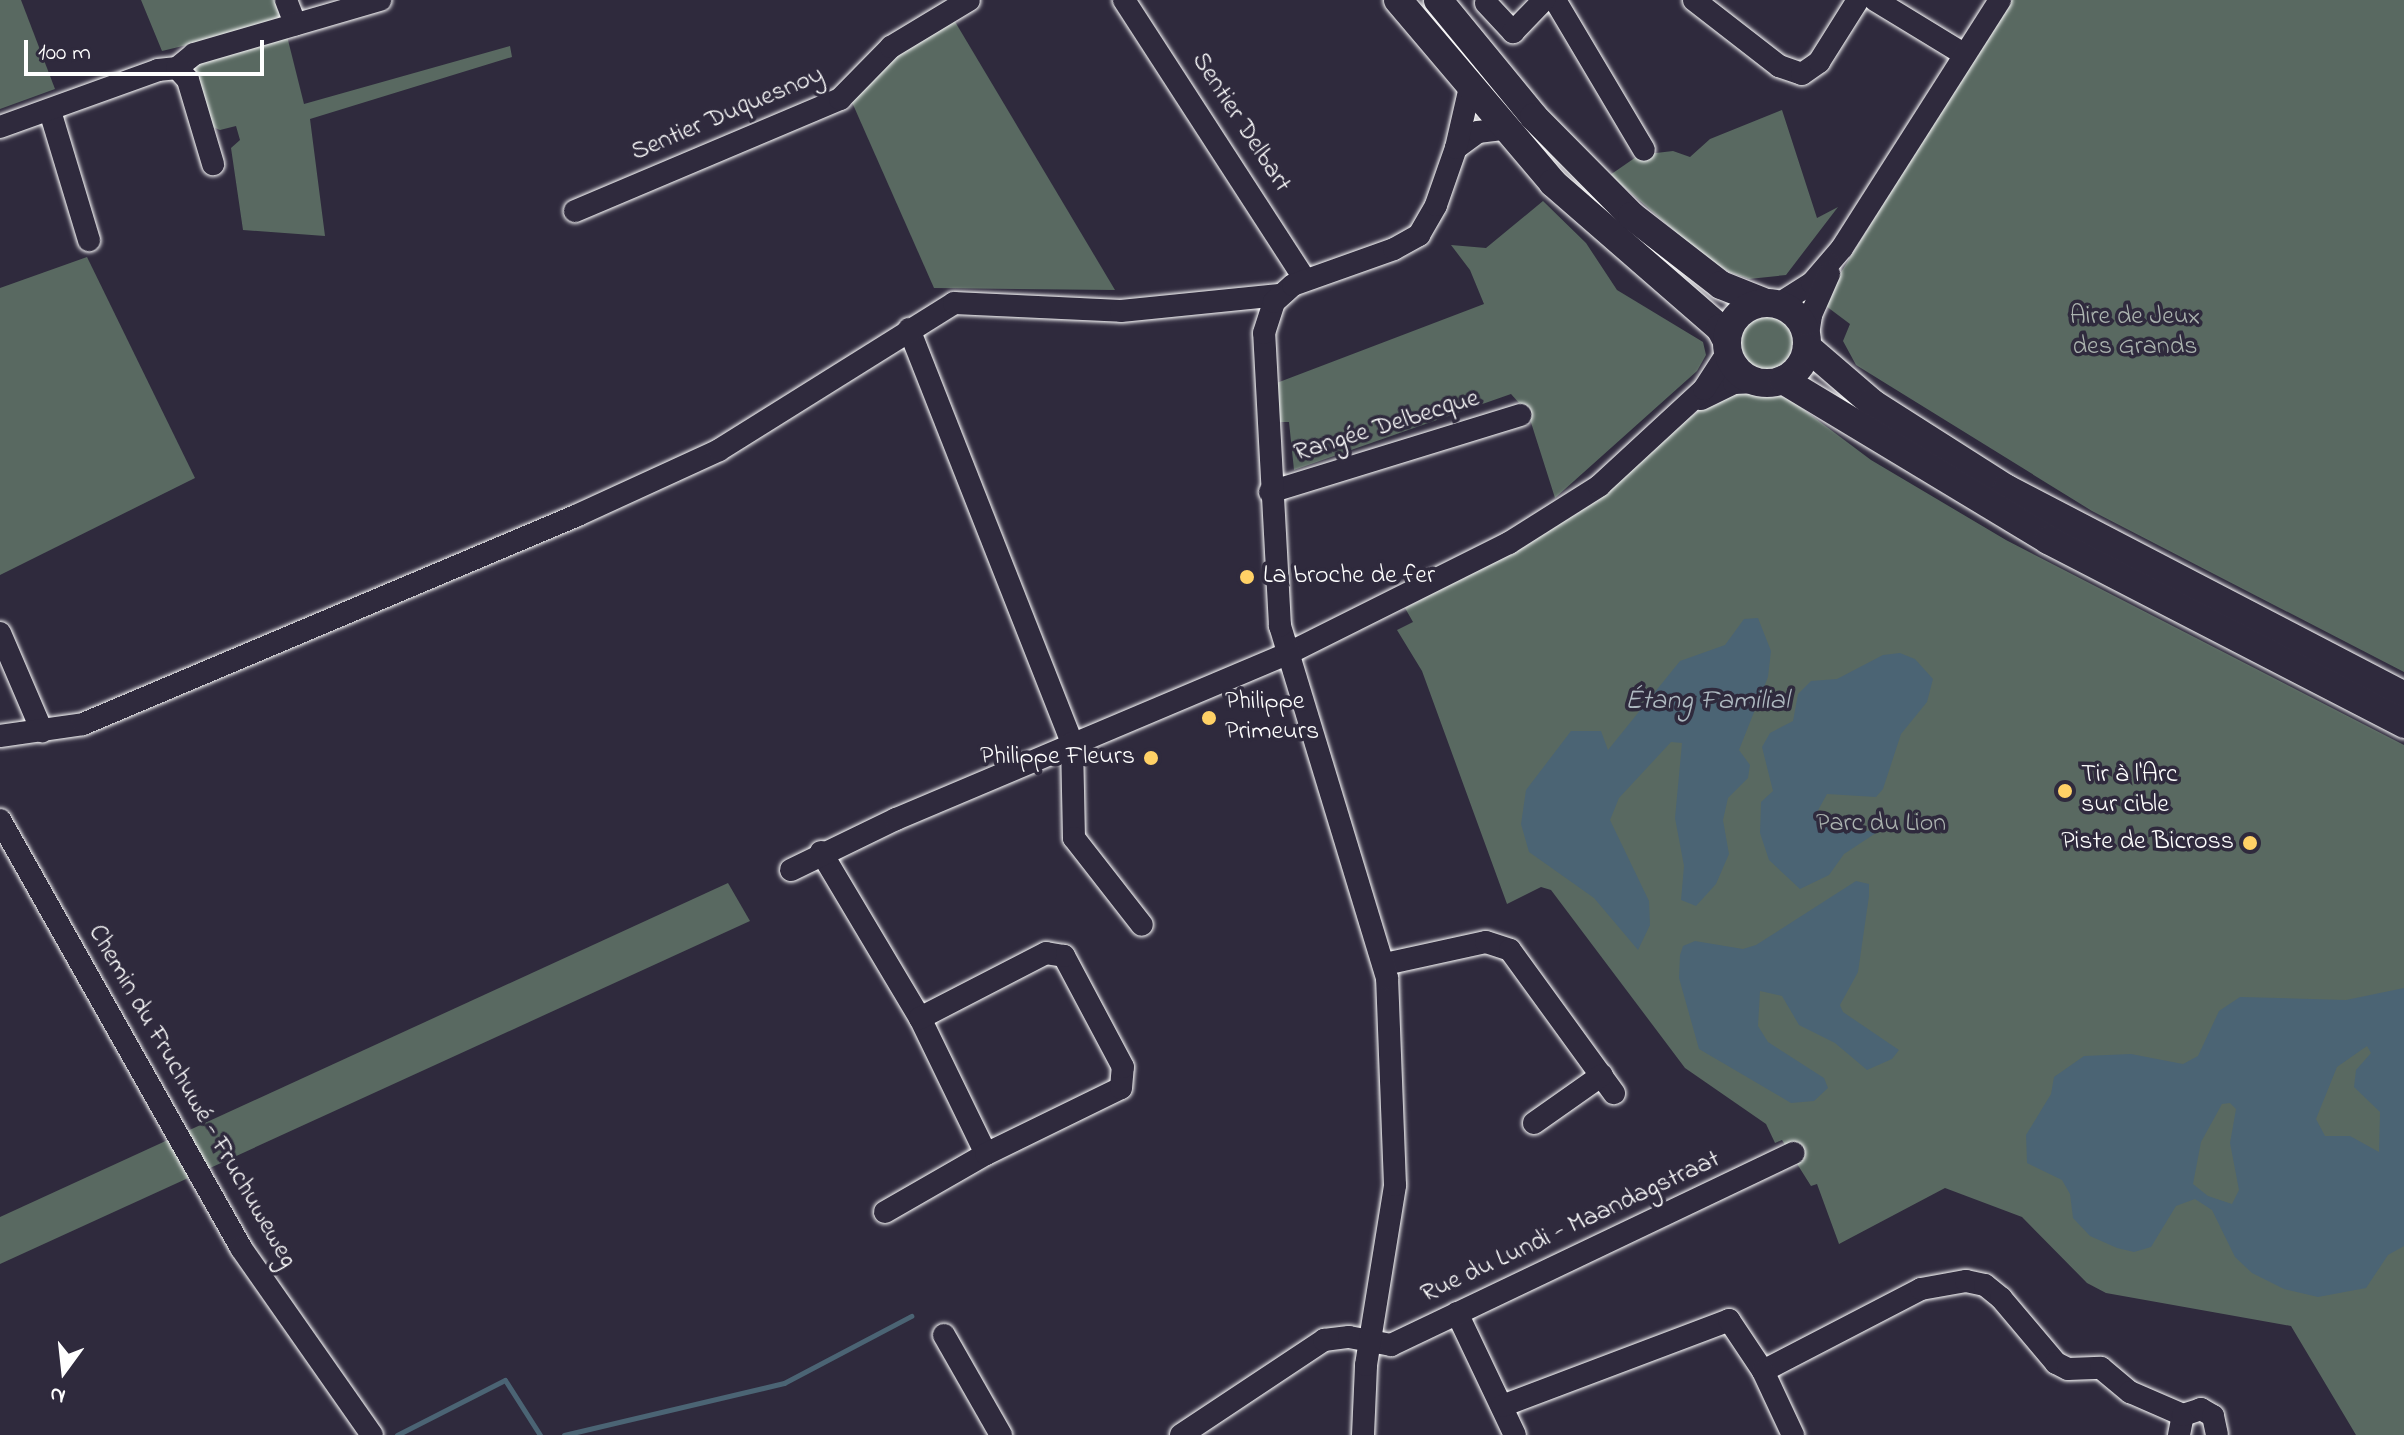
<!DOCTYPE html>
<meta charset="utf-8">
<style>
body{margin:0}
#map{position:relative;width:2404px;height:1435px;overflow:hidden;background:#2f2a3d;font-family:"Indie Flower",sans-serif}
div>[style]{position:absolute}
.green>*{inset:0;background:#596961}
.round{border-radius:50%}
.water>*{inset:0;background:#4b6474}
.stream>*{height:5px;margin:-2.5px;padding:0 2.5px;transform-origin:2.5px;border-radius:2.5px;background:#4b6474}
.roads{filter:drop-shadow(0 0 2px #fff) drop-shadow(0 0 2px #fff)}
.minor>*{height:22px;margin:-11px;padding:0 11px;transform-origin:11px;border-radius:11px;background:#2f2a3d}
.major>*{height:28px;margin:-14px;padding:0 14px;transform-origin:14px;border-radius:14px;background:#2f2a3d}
.major>.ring{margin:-14px;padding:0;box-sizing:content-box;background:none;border:28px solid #2f2a3d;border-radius:50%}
.dots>*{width:22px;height:22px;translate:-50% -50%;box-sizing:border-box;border:4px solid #2f2a3d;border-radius:50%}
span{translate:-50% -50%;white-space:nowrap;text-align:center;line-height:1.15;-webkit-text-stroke:7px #2f2a3d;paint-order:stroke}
.street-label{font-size:26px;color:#fff}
.park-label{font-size:26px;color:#acb4b0}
.poi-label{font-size:26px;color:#fff}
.left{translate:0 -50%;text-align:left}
.right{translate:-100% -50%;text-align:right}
.water-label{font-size:28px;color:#aeb9c0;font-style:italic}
.north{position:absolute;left:24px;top:1331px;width:80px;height:80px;-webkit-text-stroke:6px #2f2a3d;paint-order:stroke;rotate:195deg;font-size:22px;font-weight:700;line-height:32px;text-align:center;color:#fff}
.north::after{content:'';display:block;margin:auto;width:28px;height:36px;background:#fff;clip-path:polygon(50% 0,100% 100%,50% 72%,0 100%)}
.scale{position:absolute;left:24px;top:40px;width:240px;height:36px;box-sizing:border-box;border:4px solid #fff;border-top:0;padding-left:10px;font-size:24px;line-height:28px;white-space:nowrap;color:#fff;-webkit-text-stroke:6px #2f2a3d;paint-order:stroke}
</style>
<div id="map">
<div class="green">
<i style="clip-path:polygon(0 0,21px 0,55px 89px,0 109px)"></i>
<i style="clip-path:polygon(141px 0,278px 0,304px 104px,510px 46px,512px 57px,310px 119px,325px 236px,243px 230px,231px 148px,240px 140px,236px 126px,220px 130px,208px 125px,187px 45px,162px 51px)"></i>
<i style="clip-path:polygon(2009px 0,2404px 0,2404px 672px,2092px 511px,1856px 365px,1843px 341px,1850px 324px,1822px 303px)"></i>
<i style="clip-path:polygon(954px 20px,1115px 290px,934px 288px,851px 100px,875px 67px)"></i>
<i style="clip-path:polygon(1782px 110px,1817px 218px,1838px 207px,1786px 275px,1749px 279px,1729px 272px,1706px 258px,1610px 175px,1639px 155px,1673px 151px,1690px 157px,1710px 139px)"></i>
<i style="clip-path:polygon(1543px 201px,1586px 243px,1617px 290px,1703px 342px,1706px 355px,1697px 371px,1555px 498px,1528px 413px,1511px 394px,1294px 470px,1289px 422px,1278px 422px,1274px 384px,1484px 304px,1470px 270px,1451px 245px,1486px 248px)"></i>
<i style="clip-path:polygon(87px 257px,195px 478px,0 575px,0 288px)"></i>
<i class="round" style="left:1737px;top:313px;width:60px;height:60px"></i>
<i style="clip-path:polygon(1743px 391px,1787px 397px,1871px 460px,2006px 540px,2404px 745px,2404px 1435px,2356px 1435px,2291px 1326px,2106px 1293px,2087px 1283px,2022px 1217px,1945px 1188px,1839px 1244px,1817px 1184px,1811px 1186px,1782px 1140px,1775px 1143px,1766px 1124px,1685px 1068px,1551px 890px,1541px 887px,1507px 904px,1422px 671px,1397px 630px,1413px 622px,1405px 608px,1536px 538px,1717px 396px)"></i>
<i style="clip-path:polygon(728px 883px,750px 921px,0 1264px,0 1217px)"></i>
</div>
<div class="water">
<i style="clip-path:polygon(1758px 618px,1771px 651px,1768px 677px,1739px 750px,1750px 765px,1748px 778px,1728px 798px,1723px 820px,1729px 854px,1716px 884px,1696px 906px,1681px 900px,1684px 866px,1675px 818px,1682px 743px,1671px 742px,1619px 798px,1610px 820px,1649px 901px,1650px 925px,1638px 950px,1594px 898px,1529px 852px,1521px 824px,1526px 790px,1571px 731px,1601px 731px,1608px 750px,1680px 661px,1725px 645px,1744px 619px)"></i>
<i style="clip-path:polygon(1900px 653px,1915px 659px,1933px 679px,1927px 702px,1901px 734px,1883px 789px,1876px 797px,1827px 794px,1816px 814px,1820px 828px,1836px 824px,1840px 830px,1879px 831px,1844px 854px,1829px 875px,1800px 889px,1769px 860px,1760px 833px,1761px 802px,1773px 791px,1762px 747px,1770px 733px,1793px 721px,1798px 694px,1811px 681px,1837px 679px,1883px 655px)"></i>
<i style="clip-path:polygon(1856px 881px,1869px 884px,1869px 896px,1858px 972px,1840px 1005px,1843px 1012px,1899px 1050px,1892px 1059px,1867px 1070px,1835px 1043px,1799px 1025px,1782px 996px,1760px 991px,1758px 1026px,1768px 1042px,1824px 1078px,1828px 1088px,1814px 1101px,1791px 1103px,1699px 1049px,1679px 978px,1680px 955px,1683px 946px,1695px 941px,1743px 949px,1756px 945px)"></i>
<i style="clip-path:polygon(evenodd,2404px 988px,2404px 1246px,2388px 1255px,2366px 1288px,2318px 1297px,2284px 1289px,2252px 1273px,2235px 1257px,2212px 1210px,2195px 1199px,2176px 1206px,2151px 1247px,2134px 1252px,2117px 1248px,2090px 1236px,2073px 1218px,2070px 1194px,2062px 1180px,2027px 1163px,2026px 1135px,2051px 1094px,2054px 1077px,2084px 1056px,2131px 1054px,2183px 1064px,2198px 1056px,2219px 1011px,2240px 997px,2346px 1000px,2404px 988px,2367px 1046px,2371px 1053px,2356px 1070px,2354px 1087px,2380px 1112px,2379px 1152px,2350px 1136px,2325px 1136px,2316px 1119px,2337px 1067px,2367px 1046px,2404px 988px,2230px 1103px,2236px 1109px,2230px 1143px,2239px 1190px,2232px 1204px,2208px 1196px,2193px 1184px,2201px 1142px,2222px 1104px,2230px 1103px)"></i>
</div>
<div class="stream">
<i style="left:397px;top:1435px;width:121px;rotate:-27deg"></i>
<i style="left:505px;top:1380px;width:65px;rotate:57.5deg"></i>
<i style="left:564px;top:1435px;width:226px;rotate:-13.3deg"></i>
<i style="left:784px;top:1383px;width:144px;rotate:-27.8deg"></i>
</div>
<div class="roads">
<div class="minor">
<i style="left:286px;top:0;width:26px;rotate:69deg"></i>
<i style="left:1124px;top:0;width:333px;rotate:57.1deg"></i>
<i style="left:1555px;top:0;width:174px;rotate:59.3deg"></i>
<i style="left:1694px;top:0;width:108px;rotate:37.8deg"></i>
<i style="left:1779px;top:66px;width:24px;rotate:19deg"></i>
<i style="left:1802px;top:74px;width:21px;rotate:-35deg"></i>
<i style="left:1819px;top:62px;width:73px;rotate:-57.8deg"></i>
<i style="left:1875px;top:0;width:105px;rotate:31.4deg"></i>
<i style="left:1486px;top:3px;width:40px;rotate:47deg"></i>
<i style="left:1513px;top:32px;width:45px;rotate:-45.9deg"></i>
<i style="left:177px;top:68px;width:16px;rotate:47deg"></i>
<i style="left:188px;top:80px;width:88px;rotate:73.4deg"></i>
<i style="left:50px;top:111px;width:135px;rotate:73.2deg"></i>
<i style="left:0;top:127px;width:168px;rotate:-19.8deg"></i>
<i style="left:158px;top:70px;width:19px;rotate:-6deg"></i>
<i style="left:177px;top:68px;width:22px;rotate:-39deg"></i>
<i style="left:194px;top:54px;width:194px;rotate:-16.2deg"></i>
<i style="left:1456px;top:148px;width:27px;rotate:-36deg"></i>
<i style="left:1478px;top:132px;width:26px;rotate:-7deg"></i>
<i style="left:575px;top:211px;width:288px;rotate:-22.9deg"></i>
<i style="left:840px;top:99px;width:73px;rotate:-45.6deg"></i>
<i style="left:891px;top:47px;width:91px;rotate:-31.1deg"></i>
<i style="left:1777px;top:305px;width:41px;rotate:-32.2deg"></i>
<i style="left:1812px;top:283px;width:46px;rotate:-49.4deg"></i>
<i style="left:1842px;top:248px;width:294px;rotate:-57.5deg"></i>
<i style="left:909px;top:329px;width:445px;rotate:68.5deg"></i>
<i style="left:1072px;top:743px;width:95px;rotate:88.8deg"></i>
<i style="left:1074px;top:838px;width:110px;rotate:52deg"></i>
<i style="left:1807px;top:341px;width:26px;rotate:-81deg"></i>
<i style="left:1811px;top:315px;width:45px;rotate:-66.3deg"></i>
<i style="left:1701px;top:399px;width:37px;rotate:-26deg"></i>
<i style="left:1734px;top:383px;width:25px;rotate:-2deg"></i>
<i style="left:1270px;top:492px;width:262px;rotate:-17.1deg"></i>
<i style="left:0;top:633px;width:107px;rotate:66.8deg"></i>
<i style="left:0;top:736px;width:84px;rotate:-8.2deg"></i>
<i style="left:83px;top:724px;width:537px;rotate:-22.89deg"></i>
<i style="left:578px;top:515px;width:155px;rotate:-24.7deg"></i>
<i style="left:719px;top:450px;width:277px;rotate:-32deg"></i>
<i style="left:954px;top:303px;width:167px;rotate:2.7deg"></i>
<i style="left:1121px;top:311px;width:159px;rotate:-5.8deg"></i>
<i style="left:0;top:820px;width:491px;rotate:60.6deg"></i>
<i style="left:241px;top:1248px;width:228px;rotate:55deg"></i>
<i style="left:821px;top:852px;width:193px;rotate:59.2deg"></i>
<i style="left:920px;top:1018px;width:151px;rotate:64.1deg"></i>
<i style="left:791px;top:870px;width:117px;rotate:-25.9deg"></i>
<i style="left:896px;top:819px;width:429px;rotate:-22.9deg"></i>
<i style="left:1291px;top:652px;width:244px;rotate:-26.6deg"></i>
<i style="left:1509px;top:543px;width:107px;rotate:-32.3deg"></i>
<i style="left:1599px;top:486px;width:143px;rotate:-42.7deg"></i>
<i style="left:1704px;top:389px;width:44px;rotate:-57deg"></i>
<i style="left:1385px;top:964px;width:103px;rotate:-12.3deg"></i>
<i style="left:1486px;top:942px;width:25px;rotate:18deg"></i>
<i style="left:1510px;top:950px;width:177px;rotate:54deg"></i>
<i style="left:1534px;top:1123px;width:83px;rotate:-35.2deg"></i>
<i style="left:885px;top:1212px;width:116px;rotate:-29.9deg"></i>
<i style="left:986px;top:1154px;width:150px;rotate:-26.1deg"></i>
<i style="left:1121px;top:1088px;width:21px;rotate:-85deg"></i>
<i style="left:1123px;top:1067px;width:126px;rotate:-118deg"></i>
<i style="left:1064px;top:956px;width:18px;rotate:-171deg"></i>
<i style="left:1046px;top:953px;width:142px;rotate:152.7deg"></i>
<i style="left:1457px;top:1313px;width:135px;rotate:64.6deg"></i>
<i style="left:944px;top:1335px;width:115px;rotate:60.3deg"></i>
<i style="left:1763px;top:1371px;width:178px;rotate:-27.4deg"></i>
<i style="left:1921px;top:1289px;width:46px;rotate:-10.1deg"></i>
<i style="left:1966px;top:1281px;width:19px;rotate:12deg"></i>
<i style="left:1985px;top:1285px;width:21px;rotate:39deg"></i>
<i style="left:2001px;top:1298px;width:85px;rotate:49.8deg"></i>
<i style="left:2056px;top:1363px;width:13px;rotate:27deg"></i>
<i style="left:2068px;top:1369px;width:33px;rotate:-2deg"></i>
<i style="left:2101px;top:1368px;width:38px;rotate:40deg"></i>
<i style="left:2130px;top:1392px;width:58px;rotate:23.5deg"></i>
<i style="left:1502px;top:1406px;width:243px;rotate:-20.7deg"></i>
<i style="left:1729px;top:1320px;width:61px;rotate:56.3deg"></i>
<i style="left:1763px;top:1371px;width:71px;rotate:64.9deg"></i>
<i style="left:1181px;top:1435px;width:172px;rotate:-33.6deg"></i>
<i style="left:1324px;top:1340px;width:25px;rotate:-7deg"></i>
<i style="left:1349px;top:1337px;width:43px;rotate:10.8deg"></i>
<i style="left:1391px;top:1345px;width:446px;rotate:-25.5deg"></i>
<i style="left:1363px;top:1435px;width:70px;rotate:-87.5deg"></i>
<i style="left:1366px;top:1365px;width:182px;rotate:-80.8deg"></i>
<i style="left:1395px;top:1185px;width:207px;rotate:-92.2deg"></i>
<i style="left:1387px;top:978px;width:368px;rotate:-106.9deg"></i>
<i style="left:1280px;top:626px;width:293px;rotate:-93.1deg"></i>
<i style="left:1264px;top:333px;width:33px;rotate:-72deg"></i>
<i style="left:1274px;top:302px;width:25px;rotate:-42deg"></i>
<i style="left:1293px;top:285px;width:107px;rotate:-19.6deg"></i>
<i style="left:1394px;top:249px;width:29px;rotate:-29deg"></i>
<i style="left:1419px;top:235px;width:34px;rotate:-60deg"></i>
<i style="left:1436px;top:205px;width:60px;rotate:-70.7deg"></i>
<i style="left:1456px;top:148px;width:63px;rotate:-77.1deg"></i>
<i style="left:2179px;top:1435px;width:20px;rotate:-79deg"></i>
<i style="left:2183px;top:1415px;width:19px;rotate:-18deg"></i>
<i style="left:2201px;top:1409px;width:14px;rotate:30deg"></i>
<i style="left:2213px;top:1416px;width:19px;rotate:78deg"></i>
</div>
<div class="major">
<i style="left:1398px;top:0;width:240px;rotate:49.7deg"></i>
<i style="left:1553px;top:183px;width:221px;rotate:41deg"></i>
<i style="left:1720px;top:328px;width:15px;rotate:62deg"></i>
<i style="left:1438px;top:0;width:151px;rotate:50.6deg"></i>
<i style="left:1534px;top:117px;width:139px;rotate:45.3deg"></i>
<i style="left:1632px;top:216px;width:113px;rotate:37.8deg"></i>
<i style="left:1721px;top:285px;width:48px;rotate:21.8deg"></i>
<i class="ring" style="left:1727px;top:303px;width:52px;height:52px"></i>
<i style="left:1807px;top:347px;width:86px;rotate:40.7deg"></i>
<i style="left:1872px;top:403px;width:160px;rotate:32.5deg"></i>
<i style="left:2007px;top:489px;width:448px;rotate:27.5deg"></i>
<i style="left:1783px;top:380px;width:310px;rotate:31.1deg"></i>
<i style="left:2048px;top:540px;width:401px;rotate:27.3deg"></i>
</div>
</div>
<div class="dots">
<i style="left:1247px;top:577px;background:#ffd166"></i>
<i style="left:1209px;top:718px;background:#ffd166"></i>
<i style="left:1151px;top:758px;background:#ffd166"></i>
<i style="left:2065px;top:791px;background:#ffd166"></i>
<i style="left:2250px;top:843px;background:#ffd166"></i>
</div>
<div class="street-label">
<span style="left:728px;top:115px;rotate:-23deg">Sentier Duquesnoy</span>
<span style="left:1240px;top:123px;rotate:57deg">Sentier Delbart</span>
<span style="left:1387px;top:427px;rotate:-17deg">Rangée Delbecque</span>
<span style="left:191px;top:1097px;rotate:60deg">Chemin du Fruchuwé - Fruchuweweg</span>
<span style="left:1571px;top:1228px;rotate:-25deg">Rue du Lundi - Maandagstraat</span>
</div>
<div class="park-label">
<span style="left:2135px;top:333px">Aire de Jeux<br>des Grands</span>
<span style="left:1881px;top:825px">Parc du Lion</span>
</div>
<div class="poi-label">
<span class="left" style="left:1263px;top:577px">La broche de fer</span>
<span class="left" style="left:1225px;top:718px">Philippe<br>Primeurs</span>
<span class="right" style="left:1135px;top:758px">Philippe Fleurs</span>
<span class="left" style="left:2081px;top:791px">Tir à l'Arc<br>sur cible</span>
<span class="right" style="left:2234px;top:843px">Piste de Bicross</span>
</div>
<div class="water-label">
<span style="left:1707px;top:702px">Étang Familial</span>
</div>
<div class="north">N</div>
<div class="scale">100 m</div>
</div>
